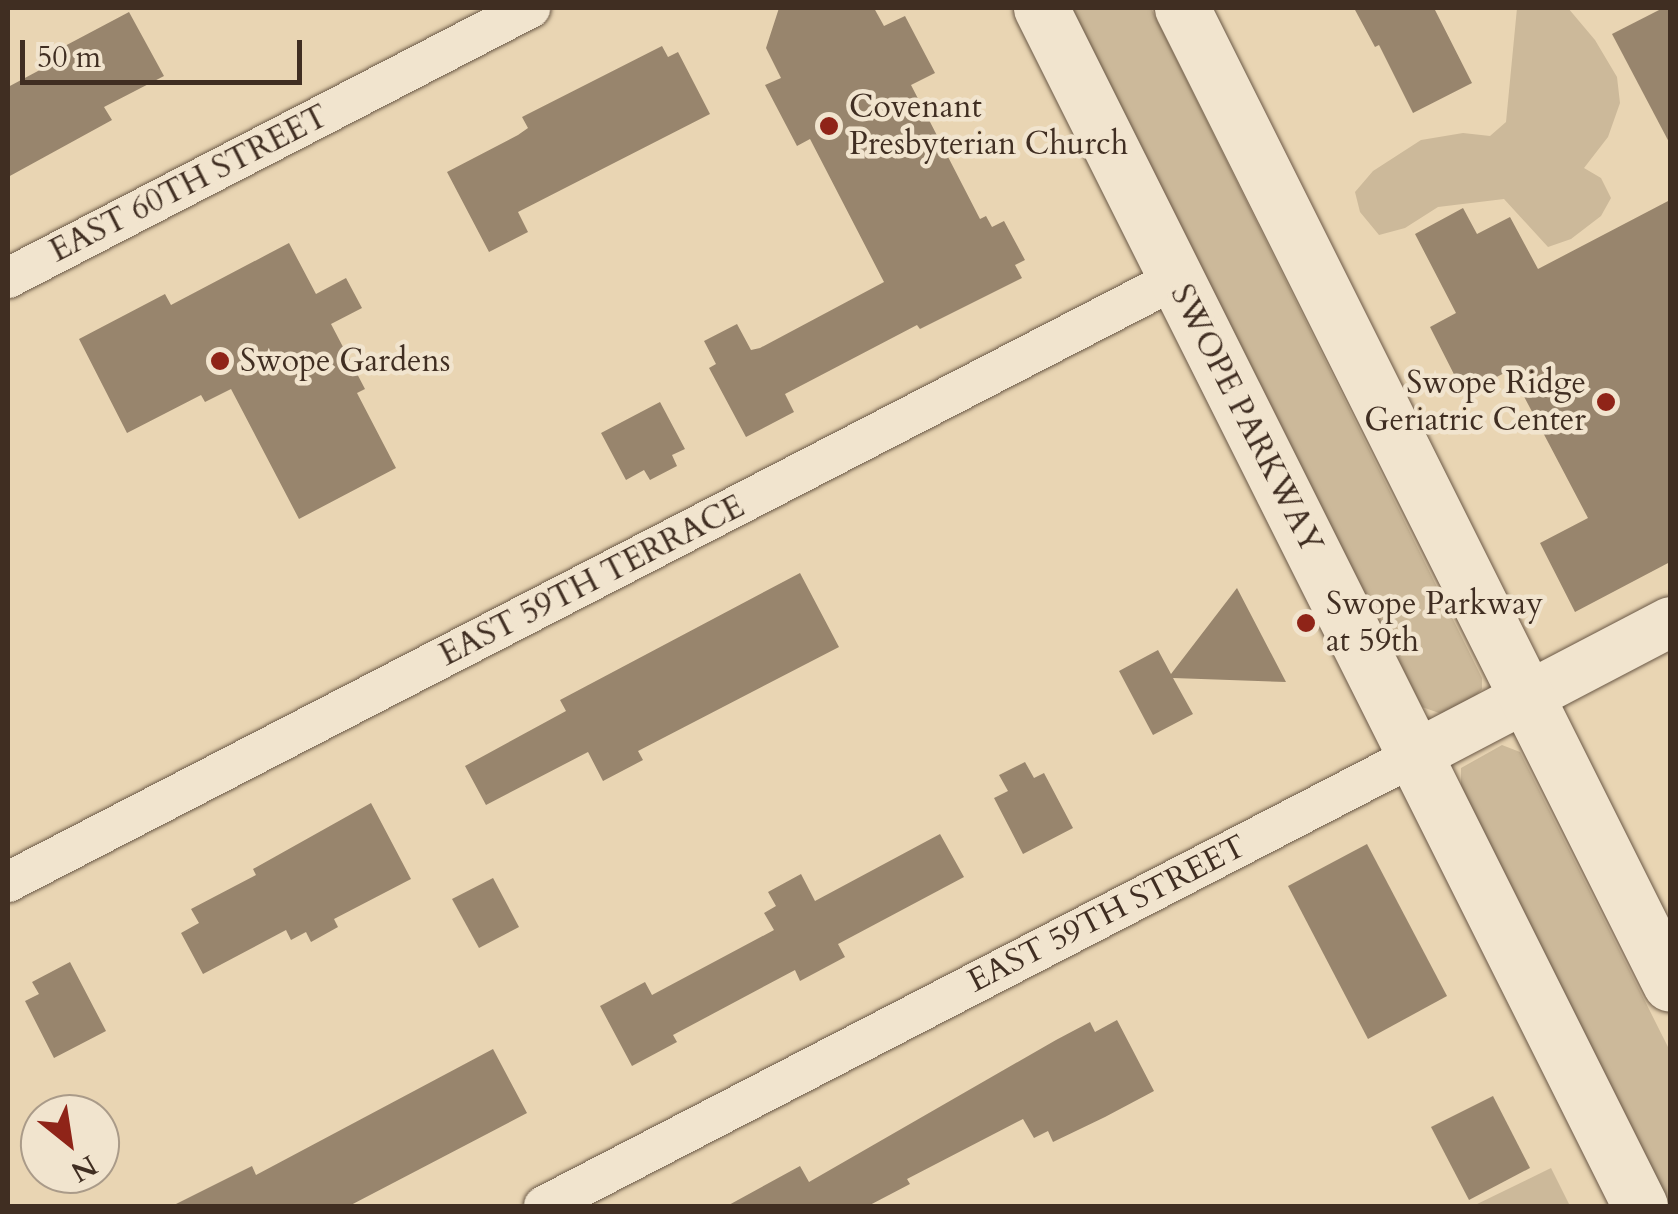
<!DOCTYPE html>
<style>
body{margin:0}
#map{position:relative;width:1678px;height:1214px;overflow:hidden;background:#e9d5b3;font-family:Cardo,serif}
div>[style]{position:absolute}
.green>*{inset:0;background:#ccb99a}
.building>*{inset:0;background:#98856d}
.roads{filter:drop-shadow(0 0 2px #6a5846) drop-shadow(0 0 2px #6a5846)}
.minor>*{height:40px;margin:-20px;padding:0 20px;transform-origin:20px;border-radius:20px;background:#f1e4ce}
.tertiary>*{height:50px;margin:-25px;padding:0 25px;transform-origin:25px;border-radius:25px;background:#f1e4ce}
.secondary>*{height:55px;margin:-27.5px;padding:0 27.5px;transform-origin:27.5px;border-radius:27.5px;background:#f1e4ce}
.dots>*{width:28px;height:28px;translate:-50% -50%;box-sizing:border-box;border:5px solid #f1e4ce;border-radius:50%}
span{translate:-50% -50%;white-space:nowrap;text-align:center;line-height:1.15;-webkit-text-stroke:9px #f1e4ce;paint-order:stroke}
.poi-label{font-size:32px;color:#402e22}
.left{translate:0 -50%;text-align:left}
.right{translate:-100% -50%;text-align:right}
.street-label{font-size:32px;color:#402e22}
.frame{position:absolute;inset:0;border:10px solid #402e22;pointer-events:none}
.north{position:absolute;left:20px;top:1094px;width:100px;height:100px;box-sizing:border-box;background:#f1e4ce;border:2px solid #aa9b89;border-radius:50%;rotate:150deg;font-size:28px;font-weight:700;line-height:40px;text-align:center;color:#402e22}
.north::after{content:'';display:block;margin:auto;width:35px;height:45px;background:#8f2418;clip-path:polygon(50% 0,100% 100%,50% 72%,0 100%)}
.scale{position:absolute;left:20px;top:40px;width:282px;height:45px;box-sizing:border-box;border:5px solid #402e22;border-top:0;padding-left:12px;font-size:30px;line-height:35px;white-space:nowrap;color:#402e22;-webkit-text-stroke:8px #f1e4ce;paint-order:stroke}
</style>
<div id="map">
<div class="green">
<i style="clip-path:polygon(1071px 8px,1151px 8px,1482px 678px,1482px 689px,1473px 698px,1442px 714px,1422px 707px)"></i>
<i style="clip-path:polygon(1517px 8px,1568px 8px,1595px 40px,1617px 77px,1620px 103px,1608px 137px,1584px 168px,1601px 178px,1611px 198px,1601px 216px,1571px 239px,1548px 247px,1504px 199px,1438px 207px,1405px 228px,1379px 235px,1360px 212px,1355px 192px,1373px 171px,1421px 140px,1463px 133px,1490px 136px,1506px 122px)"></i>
<i style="clip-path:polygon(1502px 745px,1520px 752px,1670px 1051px,1670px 1206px,1461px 790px,1461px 768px)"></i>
<i style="clip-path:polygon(1551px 1168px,1570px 1206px,1473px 1206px)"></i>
</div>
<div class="building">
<i style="clip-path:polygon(779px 8px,874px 8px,884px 26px,905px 16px,935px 73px,911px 85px,980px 219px,986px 216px,992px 227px,1004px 221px,1025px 260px,1015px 265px,1022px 278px,920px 329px,917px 325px,785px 394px,794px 412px,746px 437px,709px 368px,716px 364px,704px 341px,737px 324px,751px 350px,760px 348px,884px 282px,810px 139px,797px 146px,765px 85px,781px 78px,766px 48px)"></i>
<i style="clip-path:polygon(1354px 8px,1434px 8px,1472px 83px,1413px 113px,1379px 45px,1375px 47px)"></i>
<i style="clip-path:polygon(1663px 8px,1670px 8px,1670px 144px,1612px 34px)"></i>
<i style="clip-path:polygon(129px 12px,164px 76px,104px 107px,112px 120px,8px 177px,8px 87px,66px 56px,61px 48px)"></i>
<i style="clip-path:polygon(662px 46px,668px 57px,678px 52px,710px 114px,518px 212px,528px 232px,489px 252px,447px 172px,518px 135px,528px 128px,522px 117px)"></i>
<i style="clip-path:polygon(1670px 200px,1670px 562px,1575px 612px,1540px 543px,1588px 518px,1510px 370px,1464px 394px,1430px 327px,1456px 313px,1415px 234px,1463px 208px,1477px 234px,1510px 217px,1538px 269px)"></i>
<i style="clip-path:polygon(289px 243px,316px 294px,346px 278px,362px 308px,331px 324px,365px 389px,357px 393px,396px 468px,299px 519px,231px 389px,205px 402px,201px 395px,127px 433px,79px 339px,165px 294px,171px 305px)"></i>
<i style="clip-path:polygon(660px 402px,685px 449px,672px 455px,677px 466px,650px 480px,644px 470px,626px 480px,601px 433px)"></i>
<i style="clip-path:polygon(800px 573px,839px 647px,638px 751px,643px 760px,603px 781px,588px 752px,486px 805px,465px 766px,566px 711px,560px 700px)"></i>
<i style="clip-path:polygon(1237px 588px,1286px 682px,1173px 678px,1193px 714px,1153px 735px,1119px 671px,1158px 650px,1171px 674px)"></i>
<i style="clip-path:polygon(1025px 762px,1034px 778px,1044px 773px,1073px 828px,1023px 854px,994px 798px,1008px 791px,999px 775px)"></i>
<i style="clip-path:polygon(371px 803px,411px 879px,334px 919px,338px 927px,311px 942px,306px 932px,291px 940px,286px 930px,203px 974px,181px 933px,199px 923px,191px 909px,256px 875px,253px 869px)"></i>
<i style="clip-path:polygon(940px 834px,964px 877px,838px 944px,845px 957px,800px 981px,795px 970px,673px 1035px,677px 1042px,632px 1066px,600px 1006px,645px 982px,652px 995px,774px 930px,764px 913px,776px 906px,768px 892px,801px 874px,815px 901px)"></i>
<i style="clip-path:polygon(1367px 844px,1447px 996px,1368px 1039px,1288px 886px)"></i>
<i style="clip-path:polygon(493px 878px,519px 927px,479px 948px,452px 899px)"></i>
<i style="clip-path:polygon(70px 962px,106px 1031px,54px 1058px,25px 1001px,39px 994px,32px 982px)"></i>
<i style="clip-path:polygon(1117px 1020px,1154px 1091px,1105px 1117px,1053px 1142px,1048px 1131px,1034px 1138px,1023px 1119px,907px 1179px,910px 1184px,868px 1206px,727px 1206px,800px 1166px,809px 1182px,1056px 1040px,1090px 1022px,1095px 1032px)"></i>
<i style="clip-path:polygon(493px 1049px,527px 1113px,349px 1206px,172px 1206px,252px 1166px,256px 1175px)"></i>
<i style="clip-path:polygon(1493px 1096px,1530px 1168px,1469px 1200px,1431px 1127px)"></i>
</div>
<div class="roads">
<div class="minor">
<i style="left:8px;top:278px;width:588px;rotate:-27.35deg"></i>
<i style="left:8px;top:882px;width:1314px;rotate:-27.31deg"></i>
<i style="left:544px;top:1206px;width:979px;rotate:-27.35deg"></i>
</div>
<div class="tertiary">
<i style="left:1414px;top:756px;width:289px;rotate:-27.6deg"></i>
</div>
<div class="secondary">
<i style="left:1041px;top:8px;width:1339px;rotate:63.43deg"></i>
<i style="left:1182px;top:8px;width:1091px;rotate:63.43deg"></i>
</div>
</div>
<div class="dots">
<i style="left:829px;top:126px;background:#8f2418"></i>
<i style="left:220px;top:361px;background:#8f2418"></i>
<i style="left:1606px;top:402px;background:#8f2418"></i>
<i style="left:1306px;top:623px;background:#8f2418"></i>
</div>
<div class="poi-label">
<span class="left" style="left:849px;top:126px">Covenant<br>Presbyterian Church</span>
<span class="left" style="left:240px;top:361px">Swope Gardens</span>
<span class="right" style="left:1586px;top:402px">Swope Ridge<br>Geriatric Center</span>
<span class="left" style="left:1326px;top:623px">Swope Parkway<br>at 59th</span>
</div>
<div class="street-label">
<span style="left:189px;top:184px;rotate:-27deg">EAST 60TH STREET</span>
<span style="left:1246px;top:419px;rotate:63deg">SWOPE PARKWAY</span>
<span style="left:592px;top:581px;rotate:-27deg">EAST 59TH TERRACE</span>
<span style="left:1107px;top:914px;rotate:-27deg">EAST 59TH STREET</span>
</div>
<div class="frame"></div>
<div class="north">N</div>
<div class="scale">50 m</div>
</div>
